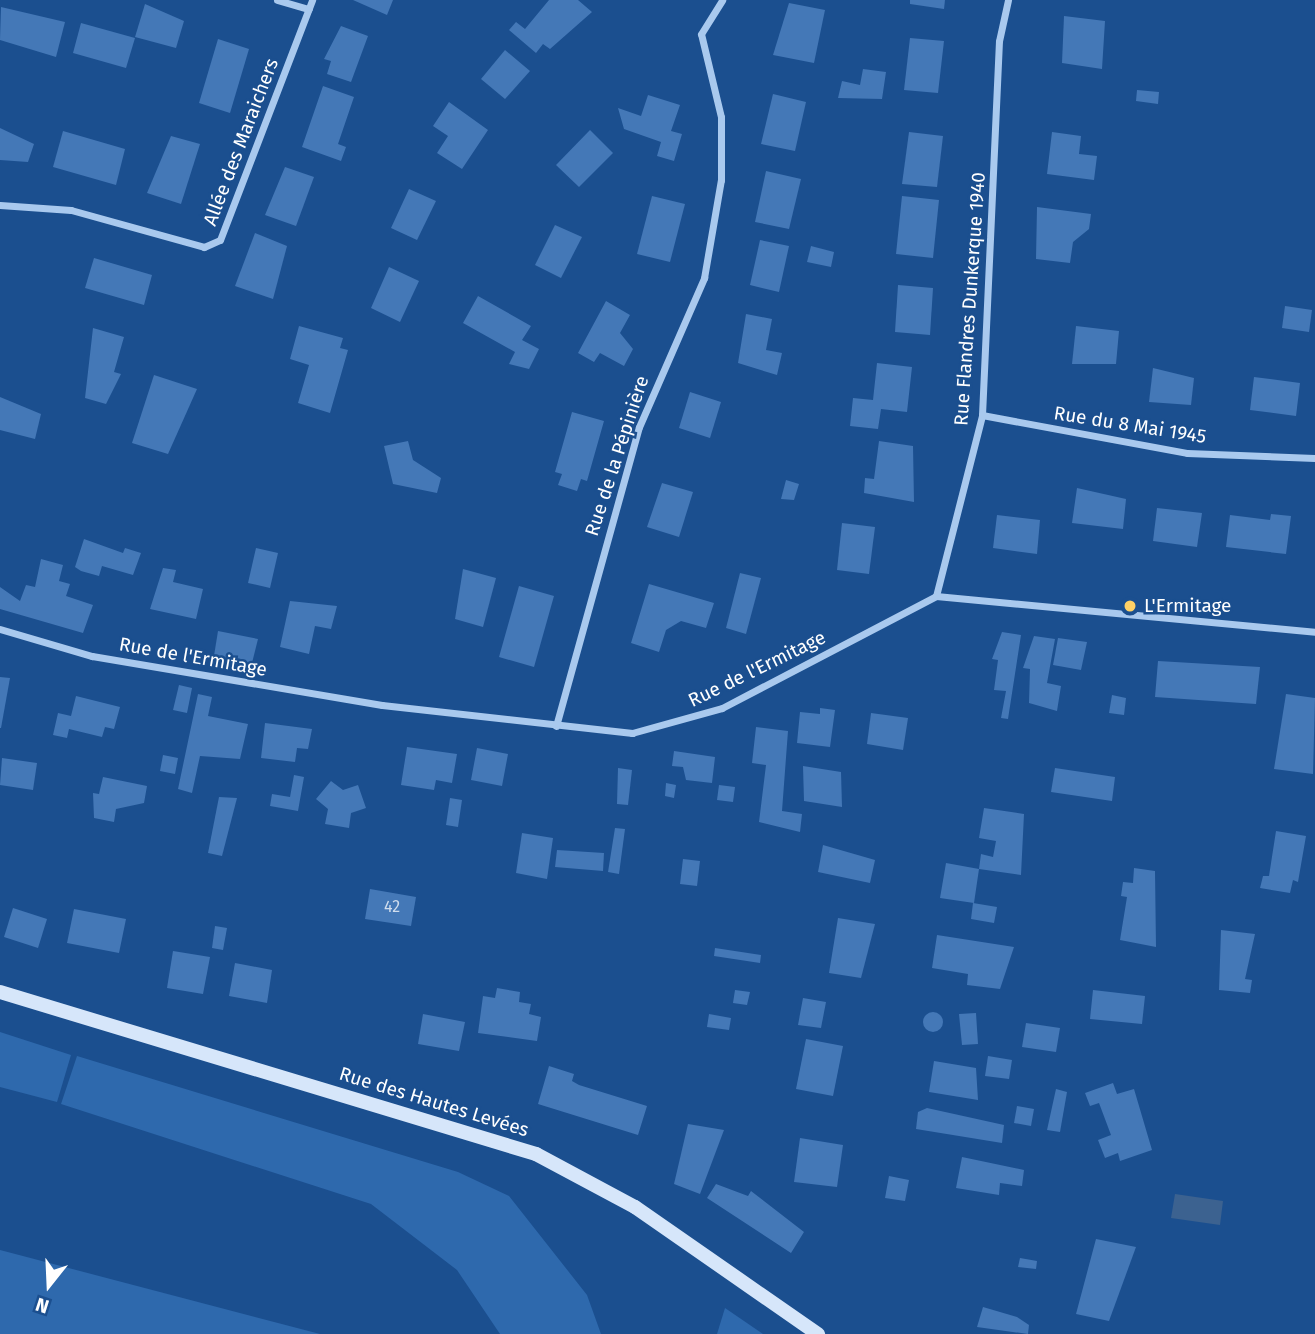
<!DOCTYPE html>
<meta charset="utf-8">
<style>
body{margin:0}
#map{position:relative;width:1315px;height:1334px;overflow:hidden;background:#1b4f8f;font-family:"Fira Sans",sans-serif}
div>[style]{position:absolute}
.green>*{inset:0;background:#2e69ad}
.water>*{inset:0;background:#3c6290}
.building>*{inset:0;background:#4478b7}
.round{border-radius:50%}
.street>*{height:7px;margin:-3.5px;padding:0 3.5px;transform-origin:3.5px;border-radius:3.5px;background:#a9c9ee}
.secondary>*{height:14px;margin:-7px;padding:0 7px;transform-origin:7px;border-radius:7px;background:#d6e6fa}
.dots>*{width:19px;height:19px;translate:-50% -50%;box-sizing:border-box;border:4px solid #1b4f8f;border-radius:50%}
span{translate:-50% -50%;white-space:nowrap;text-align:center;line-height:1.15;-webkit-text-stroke:5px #1b4f8f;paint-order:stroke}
.number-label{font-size:16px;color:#d0dded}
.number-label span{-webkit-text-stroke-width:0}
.street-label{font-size:19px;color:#fff}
.poi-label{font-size:19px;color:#fff}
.left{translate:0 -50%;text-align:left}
.north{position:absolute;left:14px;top:1250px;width:70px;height:70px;-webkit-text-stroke:5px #1b4f8f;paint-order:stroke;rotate:198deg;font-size:19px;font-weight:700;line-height:28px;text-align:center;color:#fff}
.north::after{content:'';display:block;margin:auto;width:24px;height:32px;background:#fff;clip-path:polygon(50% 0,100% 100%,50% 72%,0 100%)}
</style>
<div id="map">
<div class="green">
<i style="clip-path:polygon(0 1032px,71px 1055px,57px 1102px,0 1087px)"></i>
<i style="clip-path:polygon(77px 1056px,458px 1172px,509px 1196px,587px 1295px,601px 1334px,500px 1334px,457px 1270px,371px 1204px,61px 1104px)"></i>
<i style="clip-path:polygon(0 1250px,320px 1334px,0 1334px)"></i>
<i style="clip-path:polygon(725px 1308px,763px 1334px,717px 1334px)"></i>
</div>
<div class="water">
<i style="clip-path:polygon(1175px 1194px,1223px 1201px,1220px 1225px,1171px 1218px)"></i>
</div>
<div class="building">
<i style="clip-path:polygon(353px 0,393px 0,387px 15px)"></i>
<i style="clip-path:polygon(549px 0,578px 0,592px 12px,550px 49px,543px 44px,536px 53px,509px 30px,516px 22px,525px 29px)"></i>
<i style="clip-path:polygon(910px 0,945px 0,944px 9px,910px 4px)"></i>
<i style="clip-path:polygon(789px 3px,825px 10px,814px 63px,773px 55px)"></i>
<i style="clip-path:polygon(145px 4px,184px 21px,176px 48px,135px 37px)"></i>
<i style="clip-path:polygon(1px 7px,65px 22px,56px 57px,0 40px)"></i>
<i style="clip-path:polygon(1064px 16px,1105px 21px,1102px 69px,1062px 63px)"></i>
<i style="clip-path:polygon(81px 23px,135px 38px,126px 68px,73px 53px)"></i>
<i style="clip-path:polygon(341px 26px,368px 36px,351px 82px,327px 74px,331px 61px,324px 59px)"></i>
<i style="clip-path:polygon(910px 38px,944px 41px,938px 93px,904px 90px)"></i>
<i style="clip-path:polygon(218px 39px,249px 49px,230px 113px,199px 103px)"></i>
<i style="clip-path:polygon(505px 50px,530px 71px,505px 99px,481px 79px)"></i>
<i style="clip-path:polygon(863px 69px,886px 72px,882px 99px,838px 98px,842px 81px,860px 85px)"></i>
<i style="clip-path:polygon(323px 86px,354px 97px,338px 144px,346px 147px,341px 161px,302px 147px)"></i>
<i style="clip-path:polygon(1137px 90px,1159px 92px,1158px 104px,1136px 101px)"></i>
<i style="clip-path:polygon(773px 94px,806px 102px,795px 151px,761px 144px)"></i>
<i style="clip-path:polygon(648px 95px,680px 105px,671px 131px,682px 134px,674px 161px,657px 156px,661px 142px,624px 129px,618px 108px,641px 116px)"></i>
<i style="clip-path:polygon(449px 102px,488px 130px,462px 169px,437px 153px,448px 136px,433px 126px)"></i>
<i style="clip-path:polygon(0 128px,34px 144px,28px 162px,0 160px)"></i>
<i style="clip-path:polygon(590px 130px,613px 153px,579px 187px,556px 165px)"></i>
<i style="clip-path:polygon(63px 131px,125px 149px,116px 185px,53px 167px)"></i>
<i style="clip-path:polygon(909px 132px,943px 136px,937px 187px,902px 184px)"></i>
<i style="clip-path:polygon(1052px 132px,1081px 136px,1079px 154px,1097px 156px,1094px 180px,1047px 174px)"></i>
<i style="clip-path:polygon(171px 136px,200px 144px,181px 204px,147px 193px)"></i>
<i style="clip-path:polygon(285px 167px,314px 177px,296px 226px,265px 215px)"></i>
<i style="clip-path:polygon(766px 171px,801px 179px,789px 229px,755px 222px)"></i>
<i style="clip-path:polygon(409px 189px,436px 201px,417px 240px,391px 228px)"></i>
<i style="clip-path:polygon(652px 196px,685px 204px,670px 262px,637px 254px)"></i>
<i style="clip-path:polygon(902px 196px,939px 200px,933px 258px,896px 254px)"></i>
<i style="clip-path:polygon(1037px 207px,1091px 214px,1089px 229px,1073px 242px,1070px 263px,1036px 259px)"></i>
<i style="clip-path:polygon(555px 225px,582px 237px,561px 278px,535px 265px)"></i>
<i style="clip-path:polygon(255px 233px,287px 246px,273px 299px,235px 286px)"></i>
<i style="clip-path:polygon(760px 240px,789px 246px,779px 292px,750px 285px)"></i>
<i style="clip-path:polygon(811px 246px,834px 252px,831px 267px,807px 262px)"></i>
<i style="clip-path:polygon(94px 258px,152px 275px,144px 305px,85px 288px)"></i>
<i style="clip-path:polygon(389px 267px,419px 281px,400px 322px,371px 308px)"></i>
<i style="clip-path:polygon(898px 285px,933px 288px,930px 335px,895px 332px)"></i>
<i style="clip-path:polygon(478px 296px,531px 326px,522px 340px,539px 349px,529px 369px,509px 364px,515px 352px,463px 323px)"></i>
<i style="clip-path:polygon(606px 301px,630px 315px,620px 333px,633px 349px,624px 366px,600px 353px,594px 362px,578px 353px)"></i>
<i style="clip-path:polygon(1285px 306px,1312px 310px,1309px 332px,1282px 328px)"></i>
<i style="clip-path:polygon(746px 314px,772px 319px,766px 350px,782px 353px,777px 375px,738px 363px)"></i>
<i style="clip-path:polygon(299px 326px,343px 338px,340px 348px,348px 350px,330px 413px,298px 403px,309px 365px,290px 359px)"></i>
<i style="clip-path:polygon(1076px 326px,1119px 331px,1116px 364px,1072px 364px)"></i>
<i style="clip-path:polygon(93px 328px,124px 337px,114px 372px,121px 374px,106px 404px,85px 398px)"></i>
<i style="clip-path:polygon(877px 363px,912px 367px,907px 412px,881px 409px,878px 429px,850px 426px,853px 398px,873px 400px)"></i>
<i style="clip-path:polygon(1153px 368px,1194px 378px,1191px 405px,1149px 402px)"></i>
<i style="clip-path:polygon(154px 375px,197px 389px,168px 454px,132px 443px)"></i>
<i style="clip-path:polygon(1254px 377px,1300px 383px,1296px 416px,1250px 410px)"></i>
<i style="clip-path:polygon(690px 392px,721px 402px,710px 438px,679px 428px)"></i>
<i style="clip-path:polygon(0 397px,41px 414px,35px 439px,0 430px)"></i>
<i style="clip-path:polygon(572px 412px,604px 421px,587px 481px,581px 479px,577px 491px,558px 485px,562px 474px,555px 472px)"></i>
<i style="clip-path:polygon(408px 441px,413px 460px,441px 478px,437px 493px,393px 484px,384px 446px)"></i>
<i style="clip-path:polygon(879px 441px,913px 446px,914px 502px,864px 493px,865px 478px,874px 479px)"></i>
<i style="clip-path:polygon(786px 480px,799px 484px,794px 500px,781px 499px)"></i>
<i style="clip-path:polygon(662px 483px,693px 492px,679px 537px,647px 527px)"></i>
<i style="clip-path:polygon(1077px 488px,1126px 499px,1123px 529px,1072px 523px)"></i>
<i style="clip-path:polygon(1157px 508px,1202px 513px,1197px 547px,1153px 541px)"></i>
<i style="clip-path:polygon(1271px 514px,1291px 516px,1286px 554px,1226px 547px,1230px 515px,1270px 520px)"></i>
<i style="clip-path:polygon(997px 515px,1040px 520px,1037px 554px,993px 548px)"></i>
<i style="clip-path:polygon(842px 523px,875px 527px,869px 574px,837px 570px)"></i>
<i style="clip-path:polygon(84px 539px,123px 553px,125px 548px,141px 553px,133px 575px,102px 566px,99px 576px,81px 571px,75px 567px)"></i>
<i style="clip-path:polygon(256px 548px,278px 553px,270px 588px,248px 583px)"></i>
<i style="clip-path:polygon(41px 559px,63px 565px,59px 581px,70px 584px,66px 596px,93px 605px,83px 633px,0 609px,0 587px,20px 601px,26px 585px,35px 587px)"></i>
<i style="clip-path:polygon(163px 568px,176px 570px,173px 582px,203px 589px,196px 619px,150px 609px)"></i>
<i style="clip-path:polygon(463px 569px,496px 578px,483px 627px,455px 619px)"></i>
<i style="clip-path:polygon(740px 573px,761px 578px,746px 634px,726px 628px)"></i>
<i style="clip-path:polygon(649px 584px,714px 603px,706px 628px,681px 621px,666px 630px,659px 652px,631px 643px)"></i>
<i style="clip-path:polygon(519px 586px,554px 596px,534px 667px,499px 657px)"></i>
<i style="clip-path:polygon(290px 601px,337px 606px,331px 629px,315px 626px,309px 654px,280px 647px)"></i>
<i style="clip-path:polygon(218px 631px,258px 639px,251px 667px,213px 662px)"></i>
<i style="clip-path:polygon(1002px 632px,1021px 635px,1008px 719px,1001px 718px,1006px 691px,994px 690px,998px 660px,992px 659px)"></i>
<i style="clip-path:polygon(1034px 636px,1055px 639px,1047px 683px,1061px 686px,1057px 711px,1029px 703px,1030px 669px,1023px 668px)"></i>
<i style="clip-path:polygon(1058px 638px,1087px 642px,1081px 670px,1053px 665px)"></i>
<i style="clip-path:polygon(1158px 661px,1260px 667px,1256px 704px,1155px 697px)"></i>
<i style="clip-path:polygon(0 677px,10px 678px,1px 728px,0 728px)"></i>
<i style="clip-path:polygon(179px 685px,192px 688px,187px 713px,173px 710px)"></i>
<i style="clip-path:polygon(198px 694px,212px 697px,208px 716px,248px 724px,240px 759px,200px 756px,192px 793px,178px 789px)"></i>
<i style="clip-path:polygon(1286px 694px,1315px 698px,1313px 774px,1274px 769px)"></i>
<i style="clip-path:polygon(1112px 695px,1126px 698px,1124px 715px,1109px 713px)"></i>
<i style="clip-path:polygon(76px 696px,120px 707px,114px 729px,105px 727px,102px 737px,69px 729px,67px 738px,53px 735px,58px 713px,71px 716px)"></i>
<i style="clip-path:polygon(820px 708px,835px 710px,830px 747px,797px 743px,800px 712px,820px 714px)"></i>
<i style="clip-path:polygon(871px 713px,908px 718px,903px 750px,867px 744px)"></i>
<i style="clip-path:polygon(265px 723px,312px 729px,308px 749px,297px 748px,295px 762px,261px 758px)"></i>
<i style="clip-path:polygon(756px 727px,788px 731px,782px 811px,802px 814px,800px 832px,759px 822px,766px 765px,752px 763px)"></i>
<i style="clip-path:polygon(407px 747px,457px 754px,452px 783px,436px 780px,434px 790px,401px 785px)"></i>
<i style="clip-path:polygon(477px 748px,508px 754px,502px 786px,471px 780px)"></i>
<i style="clip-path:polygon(674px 751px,715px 757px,712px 783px,686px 780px,683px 767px,672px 766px)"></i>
<i style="clip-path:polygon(163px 755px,178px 758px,175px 774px,160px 771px)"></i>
<i style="clip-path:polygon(2px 758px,37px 763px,33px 790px,0 785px)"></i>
<i style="clip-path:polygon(803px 766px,841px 772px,842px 807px,804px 801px)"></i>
<i style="clip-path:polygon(618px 768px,632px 770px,628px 805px,617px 804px)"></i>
<i style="clip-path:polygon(1055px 768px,1115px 777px,1112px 801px,1051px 792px)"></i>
<i style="clip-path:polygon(294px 775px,304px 777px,298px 811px,270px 806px,272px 794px,290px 797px)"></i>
<i style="clip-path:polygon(103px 777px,147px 786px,144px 803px,116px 809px,114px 822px,94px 818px,93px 793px,99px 794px)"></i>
<i style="clip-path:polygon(331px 781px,343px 790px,358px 785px,366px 808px,351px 813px,349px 828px,325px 824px,328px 809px,316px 799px)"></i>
<i style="clip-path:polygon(666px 783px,676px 785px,674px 798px,665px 796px)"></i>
<i style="clip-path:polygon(719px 785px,735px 787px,733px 802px,717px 800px)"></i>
<i style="clip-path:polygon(219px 797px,237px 798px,222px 856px,208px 853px)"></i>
<i style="clip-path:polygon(450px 798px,462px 800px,458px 827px,446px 825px)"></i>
<i style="clip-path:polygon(984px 808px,1024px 814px,1021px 875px,979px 869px,981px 854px,993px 857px,996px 841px,979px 838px)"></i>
<i style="clip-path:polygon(615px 828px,625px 829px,619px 874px,608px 872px)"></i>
<i style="clip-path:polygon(1276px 831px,1306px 836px,1298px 882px,1293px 880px,1290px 893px,1260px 888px,1263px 876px,1269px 876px)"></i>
<i style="clip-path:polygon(522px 833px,553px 838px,547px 879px,516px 873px)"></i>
<i style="clip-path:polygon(823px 845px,875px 860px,870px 883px,818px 872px)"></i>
<i style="clip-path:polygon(557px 850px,604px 853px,603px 871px,555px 867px)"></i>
<i style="clip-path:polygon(683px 859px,700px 861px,697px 886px,680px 884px)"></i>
<i style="clip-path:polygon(946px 863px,979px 869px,974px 903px,940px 898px)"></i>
<i style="clip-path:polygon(1134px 868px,1155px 871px,1156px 947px,1120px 940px,1127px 897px,1121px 896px,1123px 882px,1133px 883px)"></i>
<i style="clip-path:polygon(370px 889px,416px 897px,411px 926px,365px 919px)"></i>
<i style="clip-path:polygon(973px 903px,997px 907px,994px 923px,971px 919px)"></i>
<i style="clip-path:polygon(13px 908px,47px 919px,38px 948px,4px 937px)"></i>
<i style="clip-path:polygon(74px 909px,126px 919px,119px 953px,67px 943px)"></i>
<i style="clip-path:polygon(838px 918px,875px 924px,861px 978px,829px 973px)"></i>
<i style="clip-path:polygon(215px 926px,227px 928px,223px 950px,212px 948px)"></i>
<i style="clip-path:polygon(1221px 930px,1255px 934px,1245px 979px,1252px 980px,1250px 993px,1219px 990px)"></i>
<i style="clip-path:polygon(937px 935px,1014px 947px,1000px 989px,967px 985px,968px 974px,932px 968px)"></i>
<i style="clip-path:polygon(715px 948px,761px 955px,760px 963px,714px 956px)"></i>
<i style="clip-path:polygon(173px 951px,210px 957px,203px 994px,167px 988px)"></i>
<i style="clip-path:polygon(235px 963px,272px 970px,267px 1003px,229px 996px)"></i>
<i style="clip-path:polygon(497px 988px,520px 992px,519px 1002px,531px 1004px,529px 1014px,541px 1017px,537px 1041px,478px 1033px,483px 996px,495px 998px)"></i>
<i style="clip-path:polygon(735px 990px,750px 992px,747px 1005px,733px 1003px)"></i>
<i style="clip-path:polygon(1093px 990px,1145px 996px,1142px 1024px,1090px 1019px)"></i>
<i style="clip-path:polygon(803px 998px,826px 1002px,821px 1028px,798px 1025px)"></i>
<i class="round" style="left:923px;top:1012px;width:20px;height:20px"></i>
<i style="clip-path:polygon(976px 1013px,978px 1044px,962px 1045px,959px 1014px)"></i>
<i style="clip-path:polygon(423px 1014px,465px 1022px,459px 1051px,418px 1044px)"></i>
<i style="clip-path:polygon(709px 1014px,731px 1018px,729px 1030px,707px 1027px)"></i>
<i style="clip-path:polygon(1026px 1023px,1060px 1028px,1056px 1052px,1022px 1047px)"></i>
<i style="clip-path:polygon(806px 1039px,843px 1046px,833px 1096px,796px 1089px)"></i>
<i style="clip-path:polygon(988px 1056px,1012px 1060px,1009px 1079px,985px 1076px)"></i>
<i style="clip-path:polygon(934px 1061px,976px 1068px,978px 1100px,929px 1092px)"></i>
<i style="clip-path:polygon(549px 1066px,574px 1074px,572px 1081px,579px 1085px,647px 1106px,638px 1135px,538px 1104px)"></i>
<i style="clip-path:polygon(1113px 1083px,1117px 1094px,1134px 1089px,1152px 1150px,1120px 1161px,1118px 1153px,1105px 1158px,1098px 1140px,1111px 1135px,1099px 1103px,1090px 1106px,1085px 1093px)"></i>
<i style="clip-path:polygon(1056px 1089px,1067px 1092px,1060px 1132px,1047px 1130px)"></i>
<i style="clip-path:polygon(1017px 1106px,1034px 1109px,1031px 1126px,1014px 1123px)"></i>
<i style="clip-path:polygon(927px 1108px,1004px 1125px,1002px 1143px,916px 1129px,918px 1112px)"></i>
<i style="clip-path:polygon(688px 1124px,724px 1130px,700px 1194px,674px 1184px)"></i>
<i style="clip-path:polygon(800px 1138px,843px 1145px,837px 1187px,794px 1182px)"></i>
<i style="clip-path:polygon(962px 1157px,1024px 1170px,1022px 1186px,1000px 1183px,999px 1195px,956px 1188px)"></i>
<i style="clip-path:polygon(889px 1176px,909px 1180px,905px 1201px,885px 1198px)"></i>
<i style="clip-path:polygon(716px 1184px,748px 1196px,751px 1191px,804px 1232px,791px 1253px,707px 1198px)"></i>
<i style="clip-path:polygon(1096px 1239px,1136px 1247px,1109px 1321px,1076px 1314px)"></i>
<i style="clip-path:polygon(1020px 1258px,1037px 1261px,1036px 1269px,1018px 1267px)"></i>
<i style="clip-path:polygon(983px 1307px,1017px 1317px,1029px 1325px,1028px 1334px,977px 1327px)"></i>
</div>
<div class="street">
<i style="left:277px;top:0;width:33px;rotate:16deg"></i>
<i style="left:0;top:205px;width:71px;rotate:4deg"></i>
<i style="left:71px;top:210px;width:138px;rotate:15.5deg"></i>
<i style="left:204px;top:247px;width:17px;rotate:-24deg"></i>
<i style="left:220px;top:240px;width:257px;rotate:-69deg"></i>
<i style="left:982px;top:415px;width:208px;rotate:10.5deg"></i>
<i style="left:1187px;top:453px;width:128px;rotate:2.2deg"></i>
<i style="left:936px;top:596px;width:187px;rotate:-75.7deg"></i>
<i style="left:982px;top:415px;width:374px;rotate:-87.4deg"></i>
<i style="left:999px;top:41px;width:42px;rotate:-77.6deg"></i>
<i style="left:0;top:629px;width:96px;rotate:16.4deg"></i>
<i style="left:92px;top:656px;width:294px;rotate:9.6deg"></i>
<i style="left:382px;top:705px;width:252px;rotate:6.4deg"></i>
<i style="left:632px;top:733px;width:93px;rotate:-15.5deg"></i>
<i style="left:722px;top:708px;width:242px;rotate:-27.6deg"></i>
<i style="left:936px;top:596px;width:381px;rotate:5.4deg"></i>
<i style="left:556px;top:726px;width:310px;rotate:-74.5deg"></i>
<i style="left:639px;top:427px;width:163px;rotate:-66.4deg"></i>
<i style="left:704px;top:278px;width:99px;rotate:-80.2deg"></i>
<i style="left:721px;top:180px;width:63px;rotate:-90deg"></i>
<i style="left:721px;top:117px;width:85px;rotate:-103.5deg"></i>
<i style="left:701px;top:34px;width:40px;rotate:-58deg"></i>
</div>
<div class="secondary">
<i style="left:0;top:992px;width:560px;rotate:16.82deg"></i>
<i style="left:536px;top:1154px;width:112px;rotate:28.2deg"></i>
<i style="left:635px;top:1207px;width:223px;rotate:34.8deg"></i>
</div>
<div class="dots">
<i style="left:1130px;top:606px;background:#ffd166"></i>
</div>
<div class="number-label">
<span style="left:392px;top:907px">42</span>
</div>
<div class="street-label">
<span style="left:241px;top:142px;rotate:-69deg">Allée des Maraichers</span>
<span style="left:970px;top:299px;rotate:-86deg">Rue Flandres Dunkerque 1940</span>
<span style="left:1130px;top:425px;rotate:9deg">Rue du 8 Mai 1945</span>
<span style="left:617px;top:456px;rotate:-72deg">Rue de la Pépinière</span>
<span style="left:193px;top:657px;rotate:10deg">Rue de l'Ermitage</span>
<span style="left:757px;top:669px;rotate:-26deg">Rue de l'Ermitage</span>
<span style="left:434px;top:1102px;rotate:17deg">Rue des Hautes Levées</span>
</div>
<div class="poi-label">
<span class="left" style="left:1144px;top:606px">L'Ermitage</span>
</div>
<div class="north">N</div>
</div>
